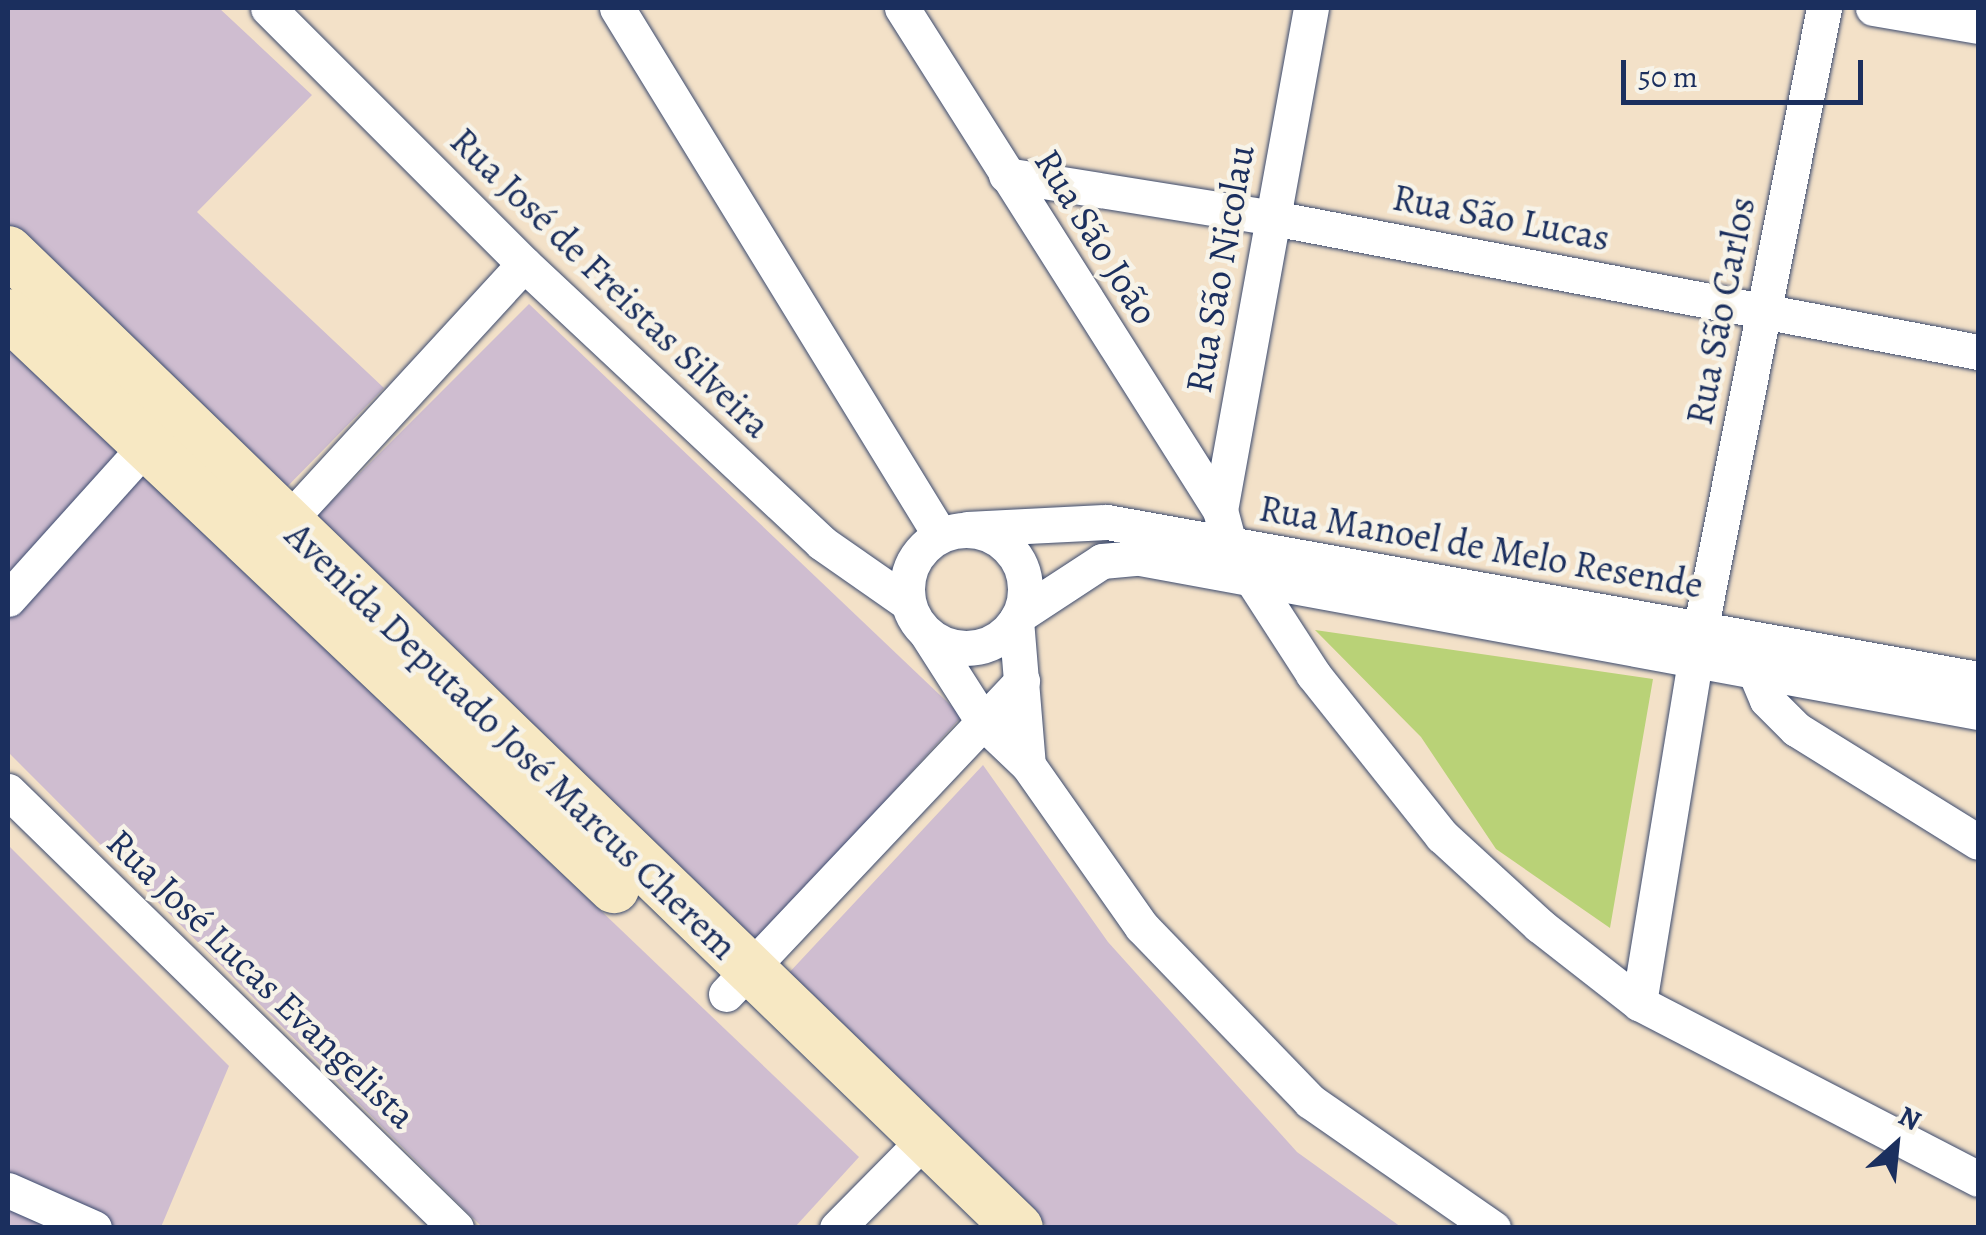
<!DOCTYPE html>
<meta charset="utf-8">
<style>
body{margin:0}
#map{position:relative;width:1986px;height:1235px;overflow:hidden;background:#f3e1c8;font-family:Alegreya,serif}
div>[style]{position:absolute}
.industrial>*{inset:0;background:#cfbdd0}
.green>*{inset:0;background:#b9d277}
.roads{filter:drop-shadow(0 0 2px #3b4a6e) drop-shadow(0 0 2px #3b4a6e)}
.street>*{height:35px;margin:-17.5px;padding:0 17.5px;transform-origin:17.5px;border-radius:17.5px;background:#fff}
.street>.ring{margin:-17.5px;padding:0;box-sizing:content-box;background:none;border:35px solid #fff;border-radius:50%}
.secondary>*{height:50px;margin:-25px;padding:0 25px;transform-origin:25px;border-radius:25px;background:#f7e8c3}
span{translate:-50% -50%;white-space:nowrap;text-align:center;line-height:1.15;-webkit-text-stroke:9px #f7f3e8;paint-order:stroke}
.street-label{font-size:38px;color:#1b2f5e}
.frame{position:absolute;inset:0;border:10px solid #1b2f5e;pointer-events:none}
.north{position:absolute;left:1846px;top:1095px;width:100px;height:100px;-webkit-text-stroke:8px #f7f3e8;paint-order:stroke;rotate:27deg;font-size:28px;font-weight:700;line-height:40px;text-align:center;color:#1b2f5e}
.north::after{content:'';display:block;margin:auto;width:35px;height:45px;background:#1b2f5e;clip-path:polygon(50% 0,100% 100%,50% 72%,0 100%)}
.scale{position:absolute;left:1621px;top:60px;width:242px;height:45px;box-sizing:border-box;border:5px solid #1b2f5e;border-top:0;padding-left:12px;font-size:30px;line-height:35px;white-space:nowrap;color:#1b2f5e;-webkit-text-stroke:8px #f7f3e8;paint-order:stroke}
</style>
<div id="map">
<div class="industrial">
<i style="clip-path:polygon(8px 8px,219px 8px,312px 95px,197px 212px,384px 388px,279px 495px,8px 229px)"></i>
<i style="clip-path:polygon(529px 304px,962px 716px,754px 945px,315px 518px)"></i>
<i style="clip-path:polygon(8px 345px,859px 1157px,795px 1227px,482px 1227px,8px 752px)"></i>
<i style="clip-path:polygon(983px 765px,1108px 942px,1297px 1152px,1401px 1227px,1048px 1227px,786px 976px)"></i>
<i style="clip-path:polygon(8px 845px,229px 1066px,161px 1227px,8px 1227px)"></i>
</div>
<div class="green">
<i style="clip-path:polygon(1315px 630px,1653px 679px,1610px 928px,1496px 849px,1421px 737px)"></i>
</div>
<div class="roads">
<div class="street">
<i style="left:268px;top:8px;width:362px;rotate:45deg"></i>
<i style="left:524px;top:264px;width:408px;rotate:43.1deg"></i>
<i style="left:822px;top:543px;width:105px;rotate:34.9deg"></i>
<i style="left:617px;top:8px;width:618px;rotate:58.5deg"></i>
<i style="left:902px;top:8px;width:594px;rotate:57.65deg"></i>
<i style="left:1311px;top:8px;width:510px;rotate:100.27deg"></i>
<i style="left:1220px;top:510px;width:35px;rotate:75deg"></i>
<i style="left:1229px;top:544px;width:155px;rotate:57.1deg"></i>
<i style="left:1313px;top:674px;width:207px;rotate:51.5deg"></i>
<i style="left:1442px;top:836px;width:132px;rotate:42.5deg"></i>
<i style="left:1539px;top:925px;width:127px;rotate:38deg"></i>
<i style="left:1639px;top:1003px;width:382px;rotate:27.4deg"></i>
<i style="left:1873px;top:8px;width:107px;rotate:9.7deg"></i>
<i style="left:1006px;top:175px;width:270px;rotate:9.1deg"></i>
<i style="left:1273px;top:218px;width:718px;rotate:10.76deg"></i>
<i style="left:285px;top:524px;width:353px;rotate:-47.4deg"></i>
<i style="left:967px;top:529px;width:140px;rotate:-2.9deg"></i>
<i style="left:1107px;top:522px;width:885px;rotate:10.22deg"></i>
<i class="ring" style="left:907px;top:530px;width:83px;height:83px"></i>
<i style="left:8px;top:599px;width:229px;rotate:-48deg"></i>
<i style="left:1021px;top:614px;width:97px;rotate:-33.2deg"></i>
<i style="left:1102px;top:561px;width:38px;rotate:-5deg"></i>
<i style="left:1140px;top:558px;width:852px;rotate:10.41deg"></i>
<i style="left:1016px;top:620px;width:145px;rotate:85.3deg"></i>
<i style="left:927px;top:634px;width:106px;rotate:57.4deg"></i>
<i style="left:984px;top:723px;width:61px;rotate:43.7deg"></i>
<i style="left:1028px;top:765px;width:198px;rotate:54.9deg"></i>
<i style="left:1142px;top:927px;width:242px;rotate:46deg"></i>
<i style="left:1310px;top:1101px;width:223px;rotate:34.8deg"></i>
<i style="left:1750px;top:660px;width:43px;rotate:67deg"></i>
<i style="left:1767px;top:700px;width:41px;rotate:45deg"></i>
<i style="left:1796px;top:729px;width:214px;rotate:31.8deg"></i>
<i style="left:8px;top:791px;width:626px;rotate:44.29deg"></i>
<i style="left:726px;top:994px;width:431px;rotate:-46.6deg"></i>
<i style="left:1639px;top:1003px;width:377px;rotate:-80.7deg"></i>
<i style="left:1700px;top:631px;width:635px;rotate:-78.74deg"></i>
<i style="left:8px;top:1190px;width:94px;rotate:23.8deg"></i>
<i style="left:837px;top:1228px;width:125px;rotate:-45.3deg"></i>
</div>
<div class="secondary">
<i style="left:8px;top:251px;width:1405px;rotate:44.05deg"></i>
<i style="left:8px;top:314px;width:835px;rotate:43.45deg"></i>
</div>
</div>
<div class="street-label">
<span style="left:1501px;top:218px;rotate:11deg">Rua São Lucas</span>
<span style="left:1096px;top:237px;rotate:58deg">Rua São João</span>
<span style="left:1220px;top:269px;rotate:-80deg">Rua São Nicolau</span>
<span style="left:610px;top:283px;rotate:44deg">Rua José de Freistas Silveira</span>
<span style="left:1721px;top:311px;rotate:-79deg">Rua São Carlos</span>
<span style="left:1481px;top:547px;rotate:10deg">Rua Manoel de Melo Resende</span>
<span style="left:511px;top:741px;rotate:44deg">Avenida Deputado José Marcus Cherem</span>
<span style="left:261px;top:979px;rotate:44deg">Rua José Lucas Evangelista</span>
</div>
<div class="frame"></div>
<div class="north">N</div>
<div class="scale">50 m</div>
</div>
